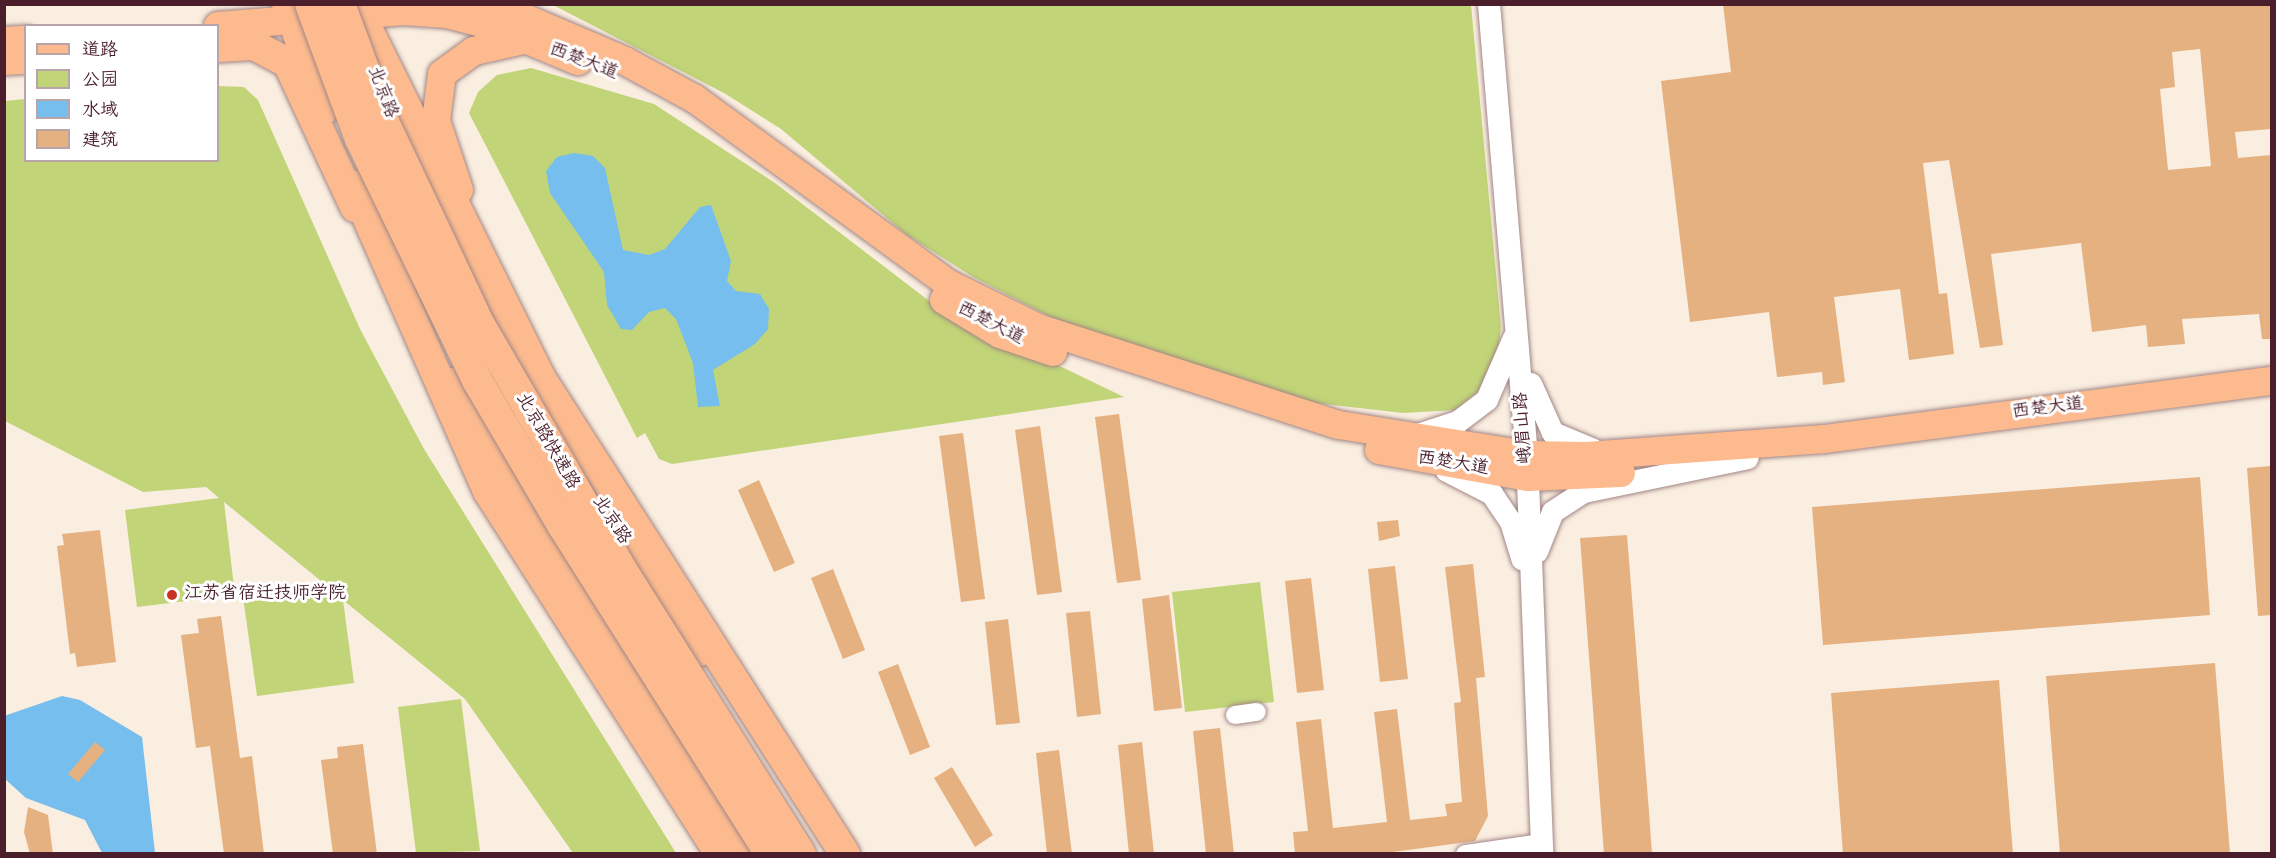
<!DOCTYPE html>
<meta charset="utf-8">
<style>
body{margin:0}
#map{position:relative;width:2276px;height:858px;overflow:hidden;background:#faeee0;font-family:"Gochi Hand","LXGW WenKai TC",sans-serif}
div>[style]{position:absolute}
.green>*{inset:0;background:#c1d477}
.water>*{inset:0;background:#75beed}
.building>*{inset:0;background:#e5b181}
.roads{filter:drop-shadow(0 0 2px #a28686) drop-shadow(0 0 2px #a28686)}
.minor>*{height:18px;margin:-9px;padding:0 9px;transform-origin:9px;border-radius:9px;background:#fff}
.tertiary>*{height:22px;margin:-11px;padding:0 11px;transform-origin:11px;border-radius:11px;background:#fff}
.primary>*{height:28px;margin:-14px;padding:0 14px;transform-origin:14px;border-radius:14px;background:#fcba8e}
.trunk>*{height:30px;margin:-15px;padding:0 15px;transform-origin:15px;border-radius:15px;background:#fcba8e}
.bridges{filter:drop-shadow(0 0 2px #a28686) drop-shadow(0 0 2px #a28686)}
.trunk-bridge>*{height:30px;margin:-15px;padding:0 15px;transform-origin:15px;border-radius:15px;background:#fcba8e}
.dots>*{width:16px;height:16px;translate:-50% -50%;box-sizing:border-box;border:3px solid #fff;border-radius:50%}
span{translate:-50% -50%;white-space:nowrap;text-align:center;line-height:1.15;-webkit-text-stroke:6px #fff;paint-order:stroke}
.street-label{font-size:18px;color:#4a1f2b}
.poi-label{font-size:18px;color:#4a1f2b}
.left{translate:0 -50%;text-align:left}
.frame{position:absolute;inset:0;border:6px solid #4a1f2b;pointer-events:none}
.legend{position:absolute;left:24px;top:24px;width:195px;height:138px;box-sizing:border-box;background:#fff;border:2px solid #b7a5aa;margin:0;padding:8px 10px;list-style:none;font-size:18px;color:#4a1f2b}
.legend li{display:flex;align-items:center;gap:12px;height:30px}
.legend b{width:30px;border:2px solid #b7a5aa}
</style>
<div id="map">
<div class="green">
<i style="clip-path:polygon(553px 5px,1471px 5px,1501px 327px,1497px 365px,1479px 391px,1455px 410px,1403px 413px,1306px 402px,1066px 325px,973px 277px,907px 235px,781px 129px,724px 93px)"></i>
<i style="clip-path:polygon(531px 68px,654px 104px,775px 183px,937px 307px,1124px 397px,672px 464px,659px 459px,645px 433px,637px 438px,469px 113px,478px 92px,497px 75px)"></i>
<i style="clip-path:polygon(218px 86px,244px 87px,258px 100px,360px 329px,424px 449px,676px 853px,573px 853px,465px 699px,343px 600px,354px 683px,257px 696px,243px 597px,326px 585px,224px 502px,235px 595px,137px 607px,125px 510px,219px 498px,206px 487px,143px 492px,5px 421px,5px 101px,25px 99px,26px 160px,218px 160px)"></i>
<i style="clip-path:polygon(1260px 582px,1274px 702px,1185px 712px,1172px 592px)"></i>
<i style="clip-path:polygon(461px 699px,480px 851px,416px 853px,398px 707px)"></i>
</div>
<div class="water">
<i style="clip-path:polygon(574px 153px,593px 156px,605px 168px,623px 250px,649px 255px,665px 249px,700px 207px,711px 205px,731px 261px,727px 281px,736px 291px,760px 294px,769px 309px,768px 329px,755px 344px,713px 370px,720px 406px,698px 407px,693px 363px,676px 319px,665px 308px,649px 312px,632px 330px,621px 329px,607px 305px,604px 272px,550px 193px,546px 171px,557px 157px)"></i>
<i style="clip-path:polygon(62px 696px,80px 700px,142px 737px,155px 853px,102px 853px,85px 820px,26px 798px,5px 779px,4px 716px)"></i>
</div>
<div class="building">
<i style="clip-path:polygon(evenodd,1723px 4px,2271px 4px,2271px 129px,2235px 132px,2238px 158px,2271px 155px,2271px 339px,2262px 339px,2259px 314px,2182px 319px,2185px 344px,2148px 347px,2146px 325px,2092px 332px,2081px 243px,1991px 254px,2003px 345px,1980px 348px,1949px 160px,1923px 163px,1939px 294px,1947px 293px,1954px 354px,1909px 360px,1900px 289px,1834px 297px,1845px 382px,1823px 385px,1822px 372px,1777px 377px,1769px 312px,1690px 322px,1661px 81px,1731px 72px,1723px 4px,2200px 49px,2211px 166px,2168px 170px,2160px 89px,2175px 87px,2172px 52px,2200px 49px)"></i>
<i style="clip-path:polygon(1119px 414px,1141px 580px,1117px 583px,1095px 417px)"></i>
<i style="clip-path:polygon(1040px 426px,1062px 592px,1037px 595px,1015px 430px)"></i>
<i style="clip-path:polygon(963px 433px,985px 599px,961px 602px,939px 436px)"></i>
<i style="clip-path:polygon(2271px 466px,2271px 615px,2258px 616px,2247px 468px)"></i>
<i style="clip-path:polygon(2200px 477px,2210px 615px,1823px 645px,1812px 507px)"></i>
<i style="clip-path:polygon(759px 480px,795px 563px,774px 572px,738px 490px)"></i>
<i style="clip-path:polygon(1398px 520px,1400px 536px,1379px 541px,1377px 522px)"></i>
<i style="clip-path:polygon(100px 530px,116px 662px,77px 667px,75px 653px,70px 654px,57px 546px,64px 545px,62px 534px)"></i>
<i style="clip-path:polygon(1627px 535px,1649px 812px,1652px 854px,1604px 854px,1580px 538px)"></i>
<i style="clip-path:polygon(1473px 564px,1485px 677px,1476px 678px,1488px 816px,1475px 841px,1378px 854px,1295px 854px,1293px 832px,1308px 831px,1296px 722px,1321px 719px,1333px 828px,1387px 822px,1374px 712px,1397px 709px,1410px 820px,1447px 816px,1445px 804px,1462px 802px,1454px 703px,1461px 702px,1445px 567px)"></i>
<i style="clip-path:polygon(1395px 566px,1408px 679px,1380px 682px,1368px 569px)"></i>
<i style="clip-path:polygon(833px 569px,865px 650px,843px 659px,811px 578px)"></i>
<i style="clip-path:polygon(1311px 578px,1324px 690px,1297px 693px,1285px 581px)"></i>
<i style="clip-path:polygon(1169px 595px,1182px 708px,1154px 711px,1142px 599px)"></i>
<i style="clip-path:polygon(1090px 611px,1101px 714px,1077px 717px,1066px 613px)"></i>
<i style="clip-path:polygon(221px 616px,240px 758px,252px 756px,264px 854px,224px 854px,210px 746px,196px 748px,181px 635px,199px 633px,197px 619px)"></i>
<i style="clip-path:polygon(1008px 619px,1020px 723px,996px 725px,985px 622px)"></i>
<i style="clip-path:polygon(2215px 663px,2230px 854px,2060px 854px,2046px 676px)"></i>
<i style="clip-path:polygon(898px 664px,930px 747px,910px 755px,878px 672px)"></i>
<i style="clip-path:polygon(1999px 680px,2013px 854px,1843px 854px,1831px 693px)"></i>
<i style="clip-path:polygon(1220px 728px,1234px 854px,1206px 854px,1193px 731px)"></i>
<i style="clip-path:polygon(95px 742px,105px 750px,78px 782px,68px 774px)"></i>
<i style="clip-path:polygon(1142px 742px,1154px 854px,1129px 854px,1118px 745px)"></i>
<i style="clip-path:polygon(363px 744px,377px 854px,333px 854px,321px 760px,338px 758px,337px 747px)"></i>
<i style="clip-path:polygon(1059px 750px,1072px 854px,1047px 854px,1036px 753px)"></i>
<i style="clip-path:polygon(952px 767px,993px 835px,975px 847px,934px 778px)"></i>
<i style="clip-path:polygon(28px 807px,48px 815px,53px 854px,30px 854px,24px 832px)"></i>
</div>
<div class="roads">
<div class="minor">
<i style="left:1235px;top:715px;width:22px;rotate:-8deg"></i>
<i style="left:1465px;top:854px;width:77px;rotate:-8.2deg"></i>
</div>
<div class="tertiary">
<i style="left:1489px;top:4px;width:453px;rotate:85.2deg"></i>
<i style="left:1527px;top:455px;width:399px;rotate:87.8deg"></i>
<i style="left:1531px;top:384px;width:54px;rotate:65.8deg"></i>
<i style="left:1553px;top:433px;width:44px;rotate:22.5deg"></i>
<i style="left:1418px;top:435px;width:42px;rotate:-18deg"></i>
<i style="left:1458px;top:422px;width:36px;rotate:-37deg"></i>
<i style="left:1487px;top:400px;width:68px;rotate:-66.5deg"></i>
<i style="left:1447px;top:471px;width:51px;rotate:27.1deg"></i>
<i style="left:1492px;top:494px;width:34px;rotate:56deg"></i>
<i style="left:1511px;top:522px;width:39px;rotate:73deg"></i>
<i style="left:1537px;top:552px;width:43px;rotate:-68.2deg"></i>
<i style="left:1553px;top:512px;width:37px;rotate:-33deg"></i>
<i style="left:1584px;top:492px;width:167px;rotate:-11.7deg"></i>
</div>
<div class="primary">
<i style="left:286px;top:4px;width:113px;rotate:70.3deg"></i>
<i style="left:479px;top:4px;width:37px;rotate:16deg"></i>
<i style="left:515px;top:14px;width:120px;rotate:23.1deg"></i>
<i style="left:625px;top:61px;width:80px;rotate:28.5deg"></i>
<i style="left:695px;top:99px;width:314px;rotate:36.1deg"></i>
<i style="left:949px;top:284px;width:99px;rotate:26.3deg"></i>
<i style="left:1038px;top:328px;width:316px;rotate:17.9deg"></i>
<i style="left:1339px;top:425px;width:190px;rotate:9.1deg"></i>
<i style="left:1527px;top:455px;width:59px;rotate:1deg"></i>
<i style="left:1586px;top:456px;width:239px;rotate:-4.1deg"></i>
<i style="left:1824px;top:439px;width:452px;rotate:-7.4deg"></i>
<i style="left:218px;top:26px;width:186px;rotate:-4.6deg"></i>
<i style="left:403px;top:11px;width:44px;rotate:3.9deg"></i>
<i style="left:447px;top:14px;width:52px;rotate:14.6deg"></i>
<i style="left:497px;top:27px;width:88px;rotate:22.8deg"></i>
<i style="left:4px;top:41px;width:22px;rotate:-3deg"></i>
<i style="left:459px;top:190px;width:73px;rotate:-108.4deg"></i>
<i style="left:436px;top:121px;width:47px;rotate:-82.7deg"></i>
<i style="left:442px;top:74px;width:39px;rotate:-36deg"></i>
<i style="left:474px;top:51px;width:50px;rotate:-12.7deg"></i>
<i style="left:944px;top:300px;width:66px;rotate:31.3deg"></i>
<i style="left:1000px;top:334px;width:56px;rotate:18.8deg"></i>
<i style="left:452px;top:382px;width:556px;rotate:58.08deg"></i>
<i style="left:1379px;top:450px;width:151px;rotate:10.3deg"></i>
<i style="left:1528px;top:477px;width:93px;rotate:-2.5deg"></i>
<i style="left:601px;top:510px;width:173px;rotate:55.1deg"></i>
</div>
<div class="trunk">
<i style="left:355px;top:4px;width:416px;rotate:63.6deg"></i>
<i style="left:540px;top:377px;width:566px;rotate:57.4deg"></i>
<i style="left:218px;top:47px;width:36px;rotate:-3deg"></i>
<i style="left:254px;top:45px;width:38px;rotate:28deg"></i>
<i style="left:288px;top:63px;width:159px;rotate:65deg"></i>
<i style="left:4px;top:60px;width:22px;rotate:-3deg"></i>
<i style="left:353px;top:185px;width:334px;rotate:66.2deg"></i>
<i style="left:488px;top:491px;width:431px;rotate:57.4deg"></i>
</div>
</div>
<div class="bridges">
<div class="trunk-bridge">
<i style="left:310px;top:4px;width:144px;rotate:69.7deg"></i>
<i style="left:360px;top:139px;width:268px;rotate:64.1deg"></i>
<i style="left:477px;top:380px;width:168px;rotate:59.6deg"></i>
<i style="left:562px;top:525px;width:389px;rotate:57.7deg"></i>
<i style="left:340px;top:4px;width:126px;rotate:69.6deg"></i>
<i style="left:384px;top:122px;width:222px;rotate:64.7deg"></i>
<i style="left:479px;top:323px;width:289px;rotate:59.9deg"></i>
<i style="left:624px;top:573px;width:332px;rotate:57.8deg"></i>
</div>
</div>
<div class="dots">
<i style="left:172px;top:595px;background:#c8321e"></i>
</div>
<div class="street-label">
<span style="left:583px;top:63px;rotate:21deg">西楚大道</span>
<span style="left:381px;top:93px;rotate:69deg">北京路</span>
<span style="left:990px;top:325px;rotate:27deg">西楚大道</span>
<span style="left:2048px;top:410px;rotate:-7deg">西楚大道</span>
<span style="left:1525px;top:428px;rotate:-94deg">峨眉山路</span>
<span style="left:546px;top:442px;rotate:60deg">北京路快速路</span>
<span style="left:1453px;top:465px;rotate:9deg">西楚大道</span>
<span style="left:610px;top:521px;rotate:57deg">北京路</span>
</div>
<div class="poi-label">
<span class="left" style="left:184px;top:595px">江苏省宿迁技师学院</span>
</div>
<div class="frame"></div>
<ul class="legend">
<li><b style="height:8px;background:#fcba8e"></b>道路</li>
<li><b style="height:16px;background:#c1d477"></b>公园</li>
<li><b style="height:16px;background:#75beed"></b>水域</li>
<li><b style="height:16px;background:#e5b181"></b>建筑</li>
</ul>
</div>
